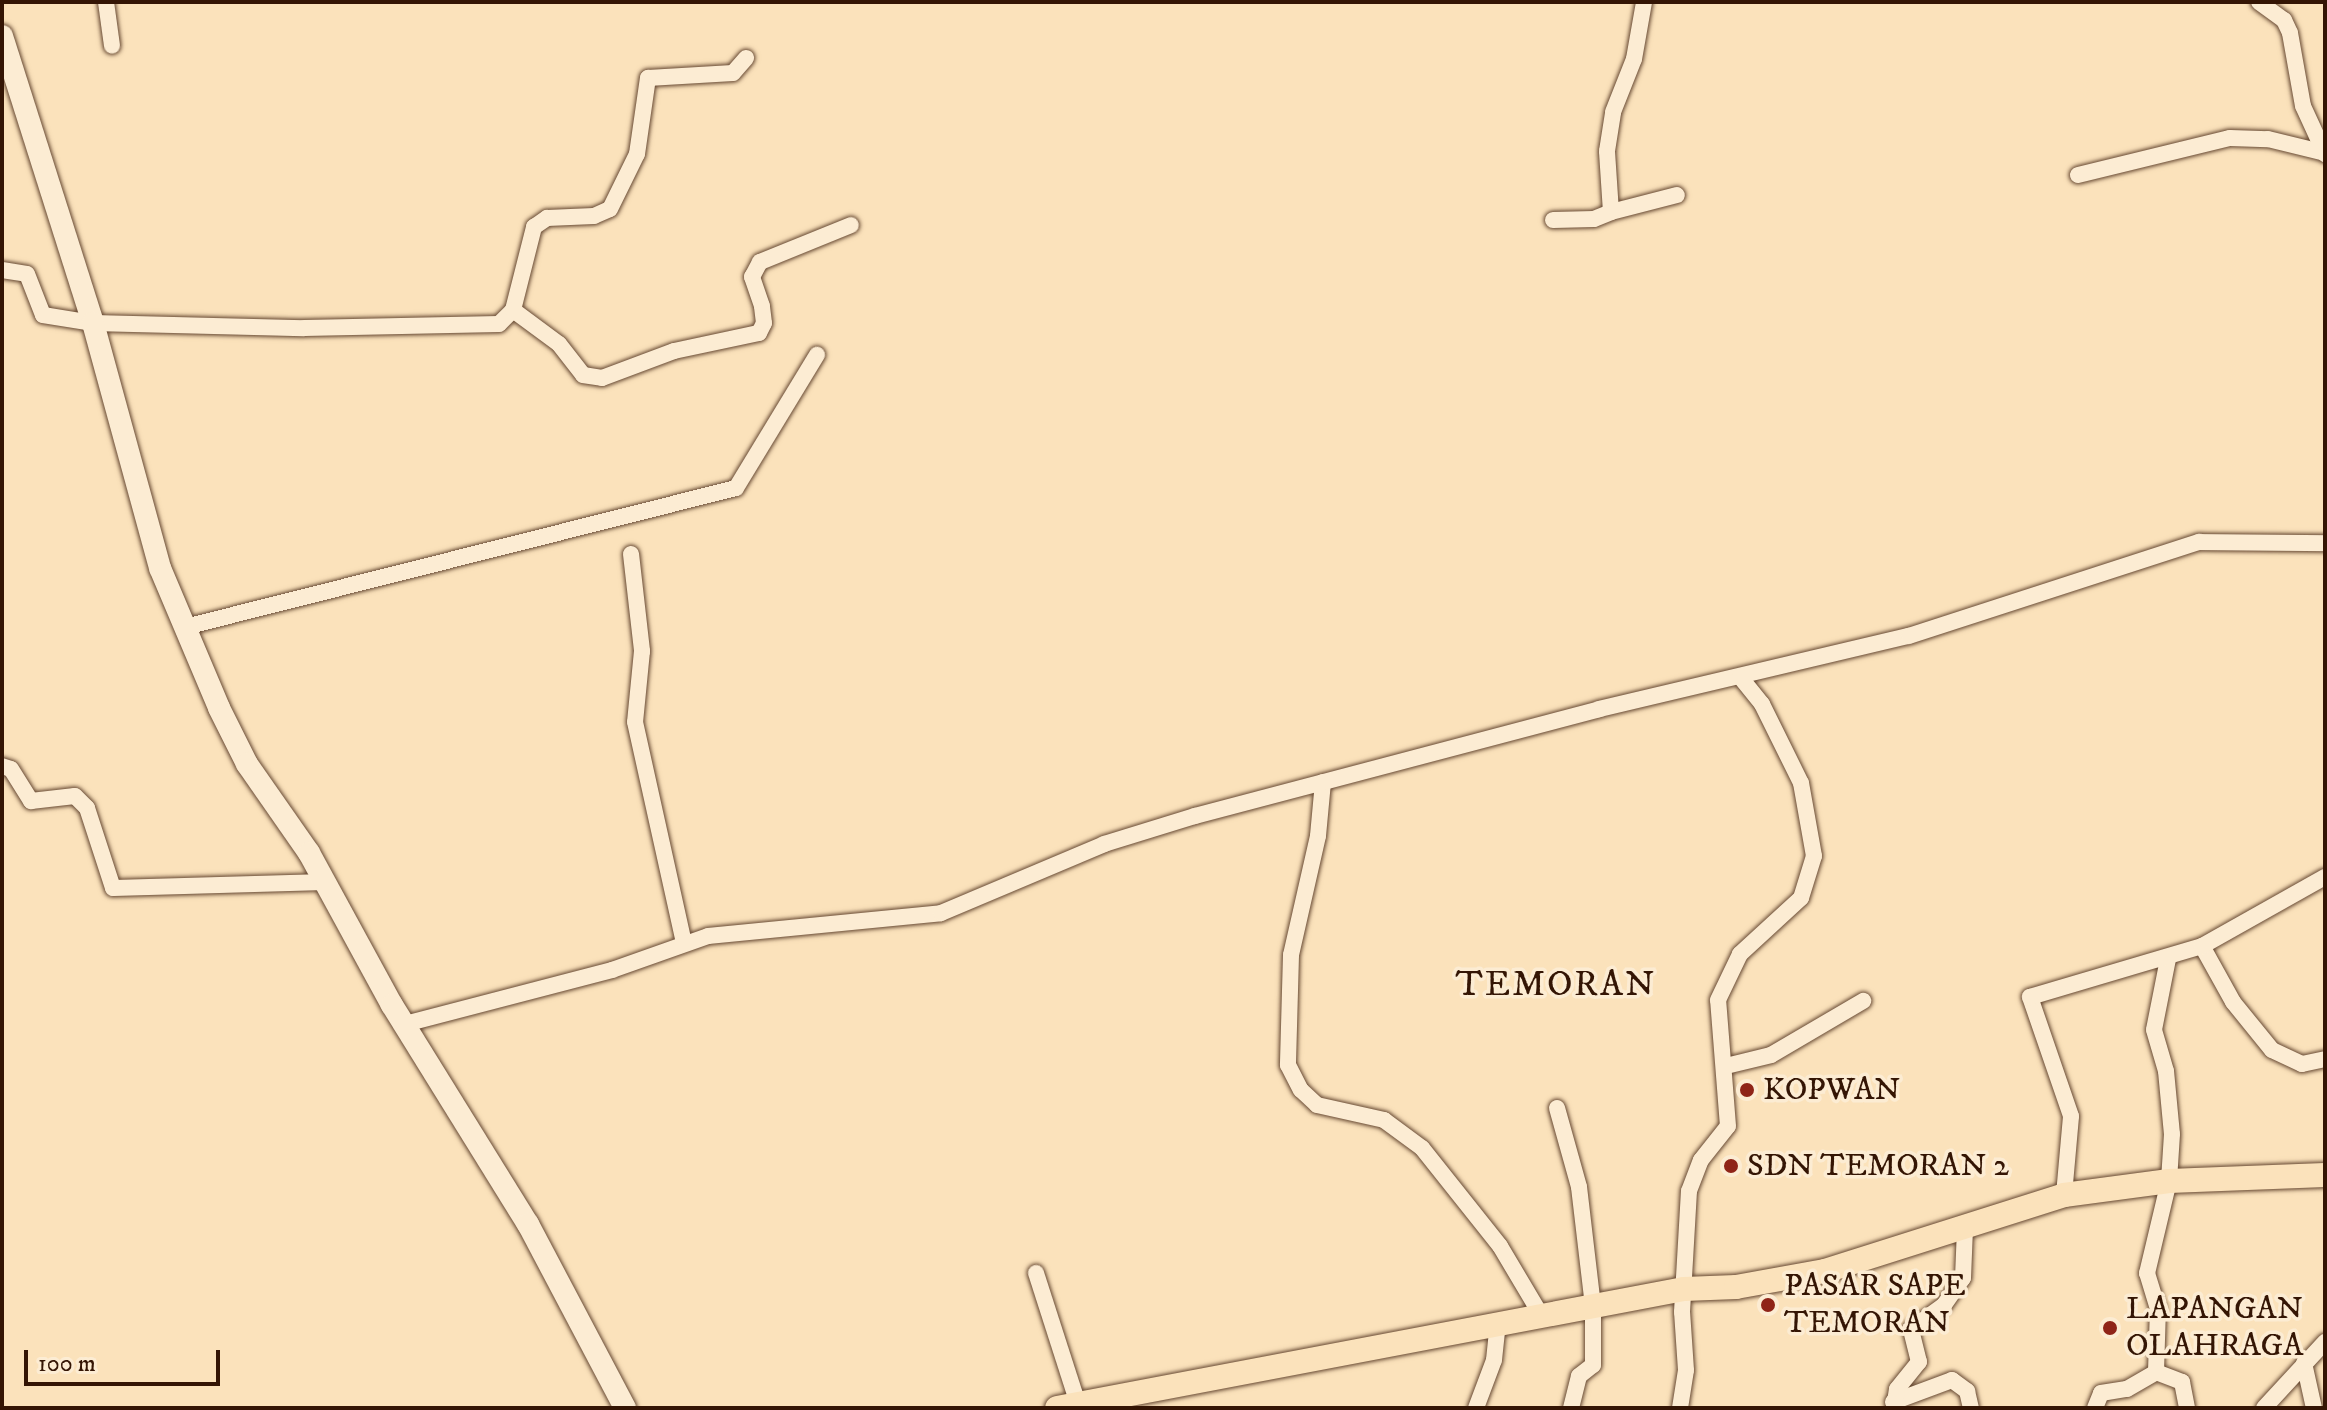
<!DOCTYPE html>
<style>
body{margin:0}
#map{position:relative;width:2327px;height:1410px;overflow:hidden;background:#fbe2bb;font-family:"IM FELL DW Pica",serif}
div>[style]{position:absolute}
.roads{filter:drop-shadow(0 0 2px #664832) drop-shadow(0 0 2px #664832)}
.street>*{height:16px;margin:-8px;padding:0 8px;transform-origin:8px;border-radius:8px;background:#fcecd3}
.secondary>*{height:22px;margin:-11px;padding:0 11px;transform-origin:11px;border-radius:11px;background:#fcecd3}
.primary>*{height:24px;margin:-12px;padding:0 12px;transform-origin:12px;border-radius:12px;background:#fbe2bb}
.dots>*{width:22px;height:22px;translate:-50% -50%;box-sizing:border-box;border:4px solid #fcecd3;border-radius:50%}
span{translate:-50% -50%;white-space:nowrap;text-align:center;line-height:1.15;-webkit-text-stroke:7px #fcecd3;paint-order:stroke}
.poi-label{font-size:32px;color:#341504}
.left{translate:0 -50%;text-align:left}
.quarter-label{font-size:36px;color:#341504;letter-spacing:2px}
.frame{position:absolute;inset:0;border:4px solid #341504;pointer-events:none}
.scale{position:absolute;left:24px;top:1350px;width:196px;height:36px;box-sizing:border-box;border:4px solid #341504;border-top:0;padding-left:10px;font-size:24px;line-height:28px;white-space:nowrap;color:#341504;-webkit-text-stroke:6px #fcecd3;paint-order:stroke}
</style>
<div id="map">
<div class="roads">
<div class="street">
<i style="left:106px;top:2px;width:44px;rotate:82.2deg"></i>
<i style="left:2259px;top:2px;width:31px;rotate:36deg"></i>
<i style="left:2284px;top:20px;width:14px;rotate:65deg"></i>
<i style="left:2290px;top:33px;width:74px;rotate:79.9deg"></i>
<i style="left:2303px;top:106px;width:53px;rotate:65.4deg"></i>
<i style="left:2078px;top:175px;width:156px;rotate:-13.7deg"></i>
<i style="left:2230px;top:138px;width:38px;rotate:2deg"></i>
<i style="left:2268px;top:139px;width:59px;rotate:13.8deg"></i>
<i style="left:1611px;top:212px;width:68px;rotate:-14.4deg"></i>
<i style="left:1553px;top:220px;width:41px;rotate:-1.4deg"></i>
<i style="left:1594px;top:219px;width:18px;rotate:-22deg"></i>
<i style="left:1611px;top:212px;width:61px;rotate:-93.8deg"></i>
<i style="left:1607px;top:151px;width:39px;rotate:-81deg"></i>
<i style="left:1613px;top:112px;width:57px;rotate:-68.4deg"></i>
<i style="left:1634px;top:59px;width:58px;rotate:-80deg"></i>
<i style="left:2px;top:270px;width:25px;rotate:9deg"></i>
<i style="left:27px;top:274px;width:44px;rotate:68.7deg"></i>
<i style="left:43px;top:315px;width:51px;rotate:9.1deg"></i>
<i style="left:93px;top:323px;width:211px;rotate:1.4deg"></i>
<i style="left:304px;top:328px;width:195px;rotate:-1.2deg"></i>
<i style="left:499px;top:324px;width:20px;rotate:-45deg"></i>
<i style="left:513px;top:310px;width:86px;rotate:-75.8deg"></i>
<i style="left:534px;top:227px;width:16px;rotate:-35deg"></i>
<i style="left:547px;top:218px;width:47px;rotate:-2.4deg"></i>
<i style="left:594px;top:216px;width:17px;rotate:-24deg"></i>
<i style="left:610px;top:209px;width:61px;rotate:-63.9deg"></i>
<i style="left:637px;top:154px;width:77px;rotate:-81.8deg"></i>
<i style="left:648px;top:78px;width:85px;rotate:-3.4deg"></i>
<i style="left:733px;top:73px;width:20px;rotate:-49deg"></i>
<i style="left:513px;top:310px;width:57px;rotate:36.5deg"></i>
<i style="left:559px;top:344px;width:39px;rotate:52deg"></i>
<i style="left:583px;top:375px;width:19px;rotate:9deg"></i>
<i style="left:602px;top:378px;width:77px;rotate:-20.6deg"></i>
<i style="left:674px;top:351px;width:87px;rotate:-12deg"></i>
<i style="left:759px;top:333px;width:11px;rotate:-63deg"></i>
<i style="left:764px;top:323px;width:17px;rotate:-97deg"></i>
<i style="left:762px;top:306px;width:31px;rotate:-109deg"></i>
<i style="left:752px;top:277px;width:17px;rotate:-62deg"></i>
<i style="left:760px;top:262px;width:98px;rotate:-22.1deg"></i>
<i style="left:631px;top:554px;width:98px;rotate:83.5deg"></i>
<i style="left:642px;top:651px;width:71px;rotate:95.6deg"></i>
<i style="left:635px;top:722px;width:226px;rotate:77.5deg"></i>
<i style="left:185px;top:627px;width:568px;rotate:-14.16deg"></i>
<i style="left:736px;top:488px;width:156px;rotate:-58.7deg"></i>
<i style="left:2px;top:766px;width:9px;rotate:18deg"></i>
<i style="left:11px;top:769px;width:38px;rotate:58deg"></i>
<i style="left:31px;top:801px;width:44px;rotate:-6.5deg"></i>
<i style="left:75px;top:796px;width:17px;rotate:45deg"></i>
<i style="left:87px;top:808px;width:84px;rotate:72deg"></i>
<i style="left:113px;top:888px;width:213px;rotate:-1.6deg"></i>
<i style="left:1323px;top:782px;width:54px;rotate:95.3deg"></i>
<i style="left:1318px;top:836px;width:122px;rotate:102.8deg"></i>
<i style="left:1291px;top:955px;width:110px;rotate:91.6deg"></i>
<i style="left:1288px;top:1065px;width:28px;rotate:63deg"></i>
<i style="left:1301px;top:1090px;width:22px;rotate:43deg"></i>
<i style="left:1317px;top:1105px;width:69px;rotate:12.6deg"></i>
<i style="left:1384px;top:1120px;width:47px;rotate:36.4deg"></i>
<i style="left:1422px;top:1148px;width:125px;rotate:51.5deg"></i>
<i style="left:1500px;top:1246px;width:80px;rotate:59.3deg"></i>
<i style="left:2202px;top:946px;width:64px;rotate:61deg"></i>
<i style="left:2233px;top:1002px;width:62px;rotate:50.9deg"></i>
<i style="left:2272px;top:1050px;width:33px;rotate:25deg"></i>
<i style="left:2302px;top:1064px;width:24px;rotate:-12deg"></i>
<i style="left:2168px;top:959px;width:72px;rotate:101.2deg"></i>
<i style="left:2154px;top:1030px;width:43px;rotate:73.7deg"></i>
<i style="left:2166px;top:1071px;width:63px;rotate:84.6deg"></i>
<i style="left:2172px;top:1134px;width:47px;rotate:93.7deg"></i>
<i style="left:2169px;top:1181px;width:95px;rotate:103.4deg"></i>
<i style="left:2147px;top:1273px;width:37px;rotate:73deg"></i>
<i style="left:2158px;top:1308px;width:64px;rotate:91.8deg"></i>
<i style="left:2156px;top:1372px;width:28px;rotate:21deg"></i>
<i style="left:2182px;top:1382px;width:26px;rotate:79deg"></i>
<i style="left:405px;top:1024px;width:214px;rotate:-14.6deg"></i>
<i style="left:612px;top:970px;width:102px;rotate:-19.5deg"></i>
<i style="left:708px;top:936px;width:234px;rotate:-5.6deg"></i>
<i style="left:941px;top:913px;width:177px;rotate:-22.9deg"></i>
<i style="left:1104px;top:844px;width:95px;rotate:-17.1deg"></i>
<i style="left:1195px;top:816px;width:418px;rotate:-14.8deg"></i>
<i style="left:1599px;top:709px;width:318px;rotate:-13.3deg"></i>
<i style="left:1909px;top:636px;width:305px;rotate:-18deg"></i>
<i style="left:2199px;top:542px;width:126px;rotate:0.5deg"></i>
<i style="left:1726px;top:1066px;width:46px;rotate:-13.7deg"></i>
<i style="left:1771px;top:1055px;width:107px;rotate:-30.4deg"></i>
<i style="left:1557px;top:1108px;width:82px;rotate:74.4deg"></i>
<i style="left:1579px;top:1187px;width:120px;rotate:83.3deg"></i>
<i style="left:1593px;top:1306px;width:59px;rotate:90deg"></i>
<i style="left:1593px;top:1365px;width:18px;rotate:142deg"></i>
<i style="left:1579px;top:1376px;width:33px;rotate:104deg"></i>
<i style="left:2064px;top:1195px;width:79px;rotate:-84.9deg"></i>
<i style="left:2071px;top:1116px;width:126px;rotate:-109deg"></i>
<i style="left:2030px;top:997px;width:179px;rotate:-16.5deg"></i>
<i style="left:2202px;top:946px;width:141px;rotate:-29.3deg"></i>
<i style="left:1036px;top:1273px;width:138px;rotate:72.2deg"></i>
<i style="left:2304px;top:1363px;width:46px;rotate:77.5deg"></i>
<i style="left:1893px;top:1402px;width:63px;rotate:-20.4deg"></i>
<i style="left:1952px;top:1380px;width:19px;rotate:36deg"></i>
<i style="left:1967px;top:1391px;width:17px;rotate:77deg"></i>
<i style="left:1476px;top:1408px;width:51px;rotate:-69.4deg"></i>
<i style="left:1494px;top:1360px;width:36px;rotate:-84deg"></i>
<i style="left:1680px;top:1408px;width:38px;rotate:-81deg"></i>
<i style="left:1686px;top:1370px;width:58px;rotate:-93.9deg"></i>
<i style="left:1682px;top:1312px;width:121px;rotate:-86.7deg"></i>
<i style="left:1689px;top:1191px;width:33px;rotate:-69deg"></i>
<i style="left:1701px;top:1160px;width:43px;rotate:-51.5deg"></i>
<i style="left:1728px;top:1126px;width:126px;rotate:-94.5deg"></i>
<i style="left:1718px;top:1000px;width:51px;rotate:-64.4deg"></i>
<i style="left:1740px;top:954px;width:83px;rotate:-42.6deg"></i>
<i style="left:1801px;top:898px;width:44px;rotate:-72.8deg"></i>
<i style="left:1814px;top:856px;width:74px;rotate:-100.1deg"></i>
<i style="left:1801px;top:783px;width:88px;rotate:-116.3deg"></i>
<i style="left:1762px;top:704px;width:35px;rotate:-129deg"></i>
<i style="left:1894px;top:1408px;width:19px;rotate:-81deg"></i>
<i style="left:1897px;top:1389px;width:35px;rotate:-51deg"></i>
<i style="left:1919px;top:1362px;width:34px;rotate:-104deg"></i>
<i style="left:1911px;top:1329px;width:41px;rotate:-36deg"></i>
<i style="left:1944px;top:1305px;width:33px;rotate:-55deg"></i>
<i style="left:1963px;top:1278px;width:49px;rotate:-87.7deg"></i>
<i style="left:2095px;top:1408px;width:16px;rotate:-68deg"></i>
<i style="left:2101px;top:1393px;width:26px;rotate:-9deg"></i>
<i style="left:2127px;top:1389px;width:34px;rotate:-30deg"></i>
<i style="left:2264px;top:1408px;width:90px;rotate:-47.3deg"></i>
</div>
<div class="secondary">
<i style="left:2px;top:36px;width:301px;rotate:72.4deg"></i>
<i style="left:93px;top:323px;width:254px;rotate:74.7deg"></i>
<i style="left:160px;top:568px;width:152px;rotate:67.1deg"></i>
<i style="left:219px;top:708px;width:63px;rotate:63.4deg"></i>
<i style="left:247px;top:764px;width:108px;rotate:55.1deg"></i>
<i style="left:309px;top:853px;width:173px;rotate:61.4deg"></i>
<i style="left:392px;top:1005px;width:258px;rotate:58.2deg"></i>
<i style="left:528px;top:1224px;width:208px;rotate:62.2deg"></i>
</div>
<div class="primary">
<i style="left:1057px;top:1408px;width:638px;rotate:-10.75deg"></i>
<i style="left:1684px;top:1289px;width:52px;rotate:-2.2deg"></i>
<i style="left:1736px;top:1287px;width:90px;rotate:-10.2deg"></i>
<i style="left:1825px;top:1271px;width:251px;rotate:-17.6deg"></i>
<i style="left:2064px;top:1195px;width:106px;rotate:-7.6deg"></i>
<i style="left:2169px;top:1181px;width:156px;rotate:-2.2deg"></i>
</div>
</div>
<div class="dots">
<i style="left:1747px;top:1090px;background:#8f2418"></i>
<i style="left:1731px;top:1166px;background:#8f2418"></i>
<i style="left:1768px;top:1305px;background:#8f2418"></i>
<i style="left:2110px;top:1328px;background:#8f2418"></i>
</div>
<div class="poi-label">
<span class="left" style="left:1763px;top:1090px">KOPWAN</span>
<span class="left" style="left:1747px;top:1166px">SDN TEMORAN 2</span>
<span class="left" style="left:1784px;top:1305px">PASAR SAPE<br>TEMORAN</span>
<span class="left" style="left:2126px;top:1328px">LAPANGAN<br>OLAHRAGA</span>
</div>
<div class="quarter-label">
<span style="left:1556px;top:985px">TEMORAN</span>
</div>
<div class="frame"></div>
<div class="scale">100 m</div>
</div>
